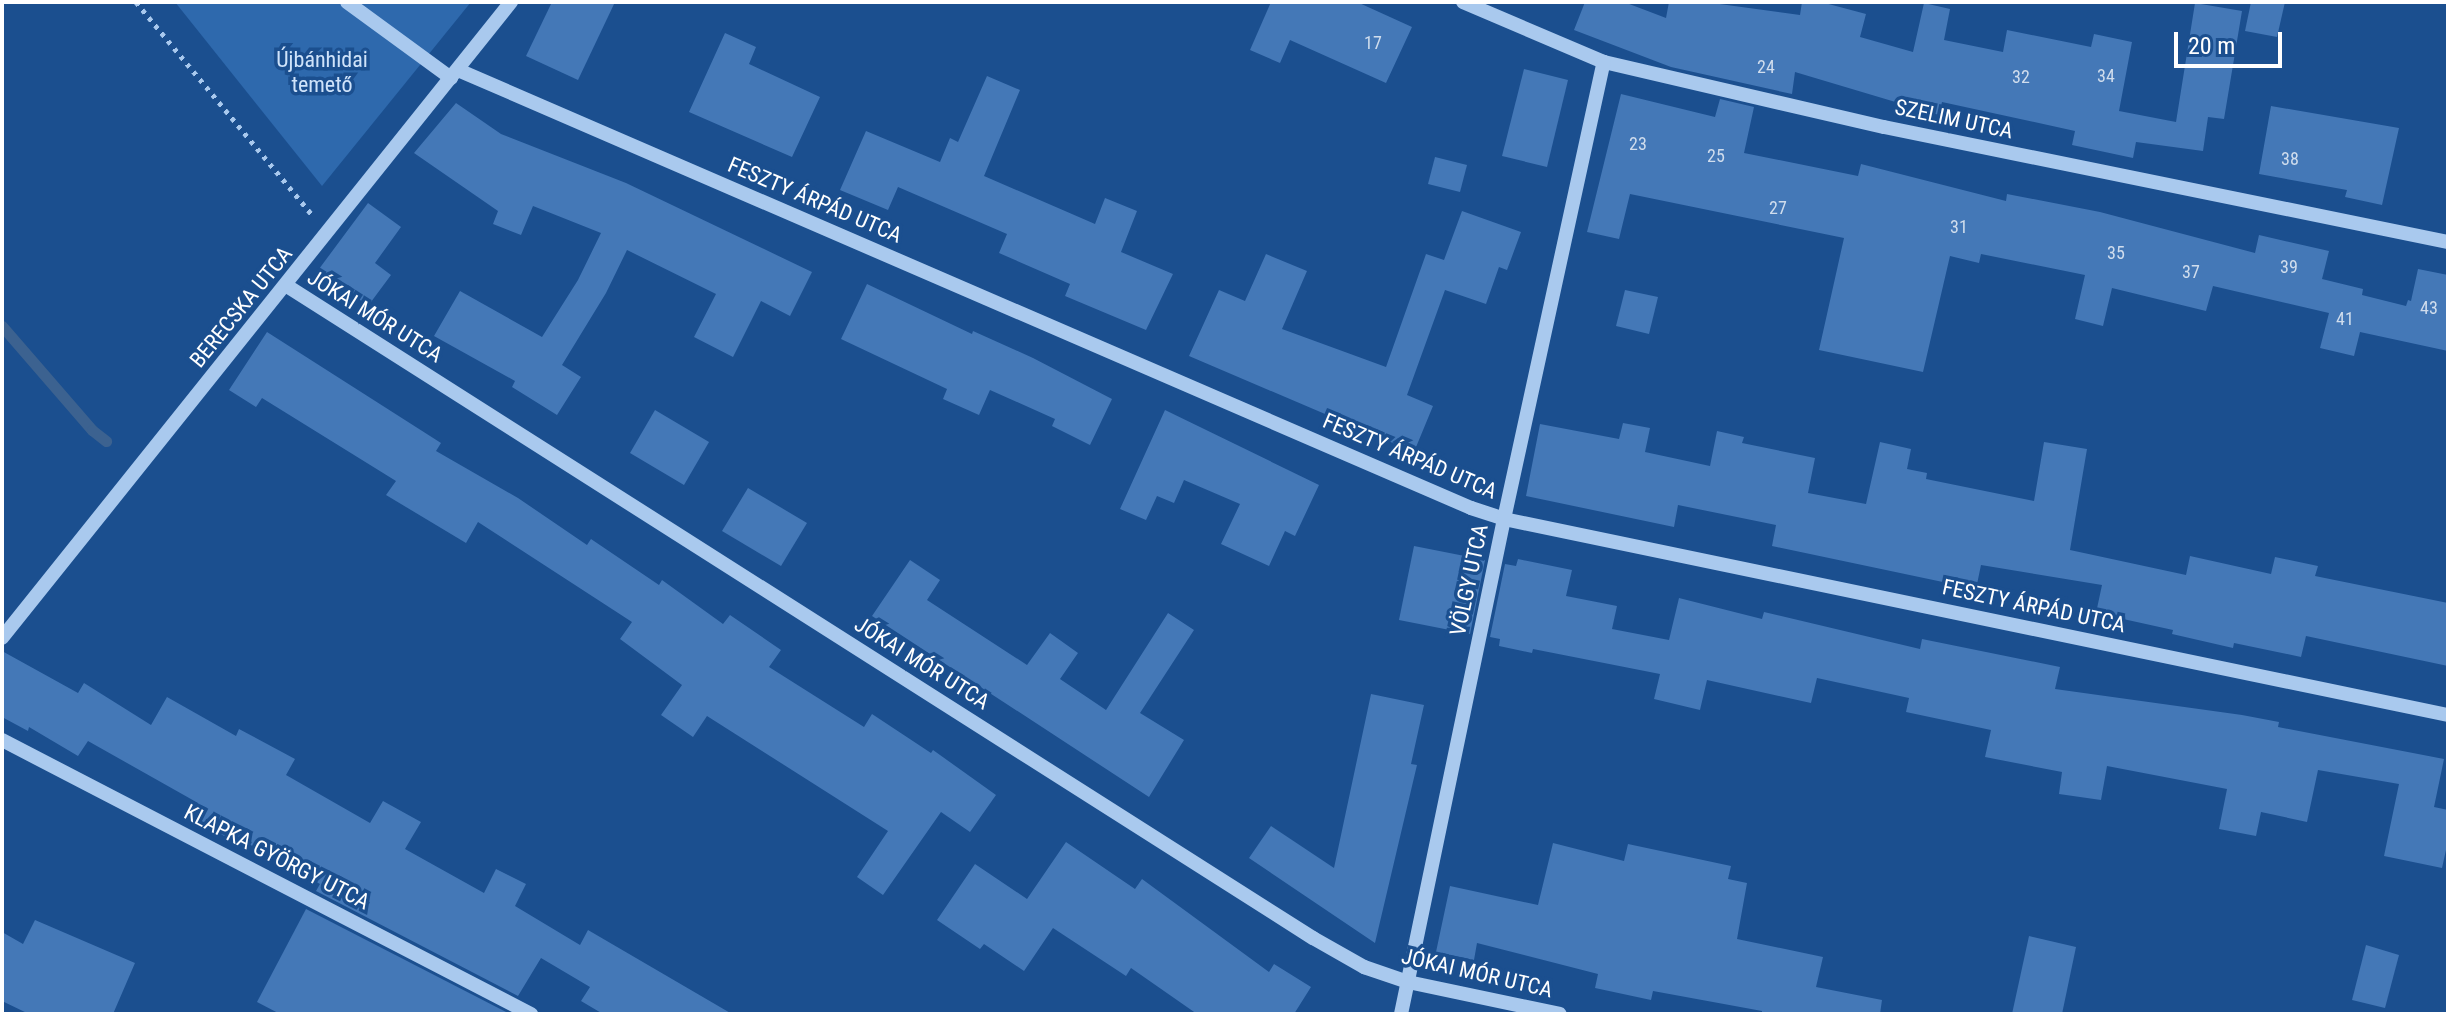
<!DOCTYPE html>
<meta charset="utf-8">
<style>
body{margin:0}
#map{position:relative;width:2450px;height:1016px;overflow:hidden;background:#1b4f8f;font-family:"Roboto Condensed",sans-serif}
div>[style]{position:absolute}
.green>*{inset:0;background:#2e69ad}
.stream>*{height:11px;margin:-5.5px;padding:0 5.5px;transform-origin:5.5px;border-radius:5.5px;background:#3c6290}
.building>*{inset:0;background:#4478b7}
.path>*{height:5px;margin-top:-2.5px;transform-origin:0;background:repeating-linear-gradient(90deg,#a9c9ee 0 4px,transparent 0 10px)}
.minor>*{height:14px;margin:-7px;padding:0 7px;transform-origin:7px;border-radius:7px;background:#a9c9ee}
span{translate:-50% -50%;white-space:nowrap;text-align:center;line-height:1.15;-webkit-text-stroke:7px #1b4f8f;paint-order:stroke}
.number-label{font-size:18px;color:#d0dded}
.number-label span{-webkit-text-stroke-width:0}
.park-label{font-size:22px;color:#cfe3fa}
.street-label{font-size:22px;color:#fff}
.frame{position:absolute;inset:0;border:4px solid #fff;pointer-events:none}
.scale{position:absolute;left:2174px;top:32px;width:108px;height:36px;box-sizing:border-box;border:4px solid #fff;border-top:0;padding-left:10px;font-size:24px;line-height:28px;white-space:nowrap;color:#fff;-webkit-text-stroke:6px #1b4f8f;paint-order:stroke}
</style>
<div id="map">
<div class="green">
<i style="clip-path:polygon(175px 2px,471px 2px,322px 186px)"></i>
</div>
<div class="stream">
<i style="left:2px;top:326px;width:138px;rotate:49.1deg"></i>
<i style="left:92px;top:430px;width:18px;rotate:38deg"></i>
</div>
<div class="building">
<i style="clip-path:polygon(552px 2px,615px 2px,578px 80px,526px 56px)"></i>
<i style="clip-path:polygon(1271px 2px,1357px 2px,1412px 27px,1386px 83px,1290px 40px,1280px 63px,1250px 50px)"></i>
<i style="clip-path:polygon(1585px 2px,1624px 2px,1666px 18px,1669px 2px,1705px 2px,1800px 15px,1802px 2px,1821px 2px,1866px 14px,1860px 37px,1913px 52px,1924px 3px,1950px 9px,1944px 40px,2003px 52px,2007px 30px,2091px 47px,2094px 34px,2132px 42px,2119px 111px,2176px 122px,2195px 3px,2242px 11px,2224px 119px,2208px 117px,2203px 151px,2136px 142px,2133px 158px,2072px 145px,2075px 131px,1942px 102px,1939px 115px,1795px 72px,1792px 94px,1671px 67px,1574px 30px)"></i>
<i style="clip-path:polygon(2251px 2px,2285px 2px,2277px 37px,2245px 31px)"></i>
<i style="clip-path:polygon(725px 33px,756px 47px,749px 64px,820px 97px,792px 157px,689px 112px)"></i>
<i style="clip-path:polygon(1524px 69px,1568px 80px,1547px 167px,1502px 156px)"></i>
<i style="clip-path:polygon(987px 76px,1020px 90px,984px 176px,1095px 224px,1105px 198px,1137px 211px,1121px 252px,1173px 274px,1146px 330px,1065px 296px,1070px 284px,999px 253px,1007px 234px,898px 187px,888px 210px,840px 190px,866px 131px,940px 162px,950px 138px,958px 142px)"></i>
<i style="clip-path:polygon(1621px 94px,1715px 117px,1720px 99px,1754px 107px,1744px 153px,1858px 176px,1861px 164px,2006px 201px,2007px 194px,2100px 212px,2255px 253px,2259px 235px,2329px 251px,2322px 279px,2363px 289px,2362px 295px,2406px 306px,2408px 300px,2411px 301px,2418px 269px,2448px 275px,2448px 351px,2360px 332px,2354px 356px,2320px 348px,2329px 313px,2213px 286px,2206px 311px,2112px 288px,2103px 326px,2075px 319px,2085px 275px,1981px 254px,1979px 263px,1950px 256px,1923px 372px,1819px 350px,1844px 238px,1630px 194px,1619px 239px,1587px 232px)"></i>
<i style="clip-path:polygon(456px 103px,501px 134px,626px 183px,812px 272px,790px 316px,761px 301px,733px 357px,694px 337px,716px 294px,627px 250px,606px 293px,562px 365px,581px 377px,557px 415px,512px 387px,515px 381px,434px 336px,460px 291px,542px 337px,578px 280px,601px 233px,533px 206px,521px 235px,493px 224px,498px 211px,414px 153px)"></i>
<i style="clip-path:polygon(2271px 106px,2399px 128px,2382px 205px,2345px 197px,2347px 190px,2259px 174px)"></i>
<i style="clip-path:polygon(1435px 157px,1467px 165px,1460px 192px,1428px 184px)"></i>
<i style="clip-path:polygon(368px 203px,401px 227px,375px 263px,391px 275px,368px 306px,319px 269px)"></i>
<i style="clip-path:polygon(1462px 211px,1521px 232px,1507px 270px,1499px 267px,1486px 304px,1445px 290px,1407px 395px,1433px 406px,1414px 452px,1189px 356px,1219px 290px,1245px 301px,1266px 254px,1307px 271px,1282px 329px,1386px 367px,1426px 254px,1444px 260px)"></i>
<i style="clip-path:polygon(867px 284px,972px 334px,973px 331px,1033px 358px,1112px 399px,1090px 445px,1052px 426px,1055px 419px,990px 390px,979px 415px,943px 399px,947px 389px,841px 339px)"></i>
<i style="clip-path:polygon(1625px 290px,1658px 297px,1649px 334px,1616px 326px)"></i>
<i style="clip-path:polygon(267px 332px,441px 443px,436px 451px,518px 498px,587px 545px,591px 539px,659px 585px,662px 580px,723px 624px,730px 615px,781px 650px,769px 667px,864px 727px,872px 714px,931px 753px,933px 750px,996px 795px,970px 832px,941px 812px,883px 895px,857px 877px,888px 831px,707px 716px,693px 737px,661px 715px,682px 685px,620px 639px,632px 622px,478px 522px,466px 543px,386px 495px,396px 481px,262px 398px,256px 407px,229px 390px)"></i>
<i style="clip-path:polygon(655px 410px,709px 442px,684px 485px,630px 453px)"></i>
<i style="clip-path:polygon(1165px 410px,1319px 485px,1295px 536px,1285px 531px,1269px 566px,1221px 544px,1240px 504px,1184px 480px,1174px 503px,1157px 496px,1146px 520px,1120px 509px)"></i>
<i style="clip-path:polygon(1623px 423px,1650px 428px,1645px 452px,1710px 466px,1717px 431px,1744px 437px,1742px 443px,1815px 458px,1808px 493px,1866px 504px,1880px 442px,1911px 449px,1907px 469px,1927px 473px,1926px 479px,2034px 501px,2044px 442px,2087px 449px,2070px 550px,2186px 575px,2190px 556px,2271px 574px,2275px 557px,2318px 566px,2315px 576px,2448px 603px,2448px 666px,2306px 636px,2301px 657px,2234px 643px,2233px 648px,2172px 634px,2173px 630px,2096px 613px,2102px 585px,1981px 565px,1976px 589px,1772px 546px,1776px 525px,1678px 505px,1674px 527px,1526px 496px,1540px 424px,1619px 439px)"></i>
<i style="clip-path:polygon(748px 488px,807px 523px,781px 566px,722px 531px)"></i>
<i style="clip-path:polygon(1414px 546px,1485px 560px,1470px 634px,1399px 620px)"></i>
<i style="clip-path:polygon(1518px 559px,1572px 570px,1566px 596px,1617px 606px,1612px 629px,1669px 640px,1679px 598px,1762px 619px,1764px 612px,1920px 649px,1922px 639px,2060px 667px,2055px 689px,2242px 715px,2279px 722px,2278px 727px,2444px 759px,2434px 807px,2448px 810px,2448px 841px,2442px 868px,2384px 856px,2399px 784px,2318px 770px,2307px 822px,2261px 812px,2256px 836px,2219px 829px,2227px 789px,2107px 766px,2101px 800px,2059px 794px,2062px 772px,1985px 757px,1991px 730px,1906px 712px,1909px 698px,1817px 678px,1811px 703px,1707px 680px,1700px 710px,1654px 699px,1660px 674px,1533px 649px,1532px 653px,1499px 646px,1500px 639px,1490px 637px,1505px 564px,1516px 566px)"></i>
<i style="clip-path:polygon(910px 560px,940px 580px,927px 600px,1027px 665px,1050px 633px,1078px 653px,1060px 679px,1106px 710px,1168px 613px,1194px 630px,1140px 713px,1184px 740px,1149px 797px,872px 616px)"></i>
<i style="clip-path:polygon(2px 651px,78px 693px,84px 683px,151px 725px,167px 697px,236px 736px,239px 729px,295px 759px,286px 775px,370px 823px,383px 801px,421px 822px,405px 849px,484px 893px,496px 869px,526px 884px,515px 906px,580px 945px,588px 930px,732px 1014px,603px 1014px,581px 1001px,590px 987px,541px 958px,518px 996px,316px 891px,320px 884px,240px 839px,237px 843px,190px 817px,198px 803px,88px 741px,78px 756px,29px 727px,28px 731px,2px 717px)"></i>
<i style="clip-path:polygon(1371px 694px,1424px 705px,1411px 764px,1417px 765px,1375px 943px,1249px 858px,1271px 826px,1334px 868px)"></i>
<i style="clip-path:polygon(1066px 842px,1135px 889px,1142px 879px,1269px 972px,1274px 964px,1311px 987px,1294px 1014px,1197px 1014px,1131px 968px,1126px 976px,1053px 928px,1024px 971px,984px 944px,980px 949px,937px 920px,975px 864px,1027px 899px)"></i>
<i style="clip-path:polygon(1553px 843px,1624px 861px,1628px 844px,1731px 866px,1728px 879px,1747px 883px,1737px 939px,1823px 957px,1816px 987px,1882px 1000px,1880px 1014px,1762px 1014px,1762px 1011px,1653px 991px,1651px 1000px,1595px 988px,1598px 974px,1477px 943px,1474px 960px,1436px 952px,1450px 886px,1538px 905px)"></i>
<i style="clip-path:polygon(306px 909px,508px 1013px,280px 1014px,257px 1002px)"></i>
<i style="clip-path:polygon(35px 920px,135px 963px,113px 1014px,29px 1014px,2px 1001px,2px 932px,23px 944px)"></i>
<i style="clip-path:polygon(2029px 936px,2076px 947px,2062px 1014px,2012px 1014px)"></i>
<i style="clip-path:polygon(2366px 945px,2399px 955px,2385px 1008px,2352px 1000px)"></i>
</div>
<div class="path">
<i style="left:136px;top:2px;width:276px;rotate:50.4deg"></i>
</div>
<div class="minor">
<i style="left:347px;top:2px;width:129px;rotate:36.2deg"></i>
<i style="left:1463px;top:2px;width:153px;rotate:23.1deg"></i>
<i style="left:1604px;top:62px;width:287px;rotate:13.1deg"></i>
<i style="left:1884px;top:127px;width:576px;rotate:11.52deg"></i>
<i style="left:458px;top:70px;width:1104px;rotate:23.38deg"></i>
<i style="left:1471px;top:508px;width:35px;rotate:18deg"></i>
<i style="left:1504px;top:519px;width:964px;rotate:11.73deg"></i>
<i style="left:287px;top:286px;width:1216px;rotate:32.44deg"></i>
<i style="left:1313px;top:938px;width:59px;rotate:29.6deg"></i>
<i style="left:1364px;top:967px;width:46px;rotate:18.8deg"></i>
<i style="left:1408px;top:982px;width:155px;rotate:11.9deg"></i>
<i style="left:2px;top:638px;width:815px;rotate:-51.33deg"></i>
<i style="left:2px;top:740px;width:596px;rotate:27.38deg"></i>
<i style="left:1401px;top:1014px;width:506px;rotate:-78.25deg"></i>
<i style="left:1504px;top:519px;width:468px;rotate:-77.7deg"></i>
</div>
<div class="number-label">
<span style="left:1373px;top:43px">17</span>
<span style="left:1766px;top:67px">24</span>
<span style="left:2106px;top:76px">34</span>
<span style="left:2021px;top:77px">32</span>
<span style="left:1638px;top:144px">23</span>
<span style="left:1716px;top:156px">25</span>
<span style="left:2290px;top:159px">38</span>
<span style="left:1778px;top:208px">27</span>
<span style="left:1959px;top:227px">31</span>
<span style="left:2116px;top:253px">35</span>
<span style="left:2289px;top:267px">39</span>
<span style="left:2191px;top:272px">37</span>
<span style="left:2429px;top:308px">43</span>
<span style="left:2345px;top:319px">41</span>
</div>
<div class="park-label">
<span style="left:322px;top:72px">Újbánhidai<br>temető</span>
</div>
<div class="street-label">
<span style="left:1954px;top:119px;rotate:12deg">SZELIM UTCA</span>
<span style="left:815px;top:200px;rotate:23deg">FESZTY ÁRPÁD UTCA</span>
<span style="left:241px;top:307px;rotate:-51deg">BERECSKA UTCA</span>
<span style="left:375px;top:316px;rotate:32deg">JÓKAI MÓR UTCA</span>
<span style="left:1410px;top:456px;rotate:23deg">FESZTY ÁRPÁD UTCA</span>
<span style="left:1469px;top:580px;rotate:-78deg">VÖLGY UTCA</span>
<span style="left:2034px;top:606px;rotate:12deg">FESZTY ÁRPÁD UTCA</span>
<span style="left:922px;top:663px;rotate:32deg">JÓKAI MÓR UTCA</span>
<span style="left:277px;top:857px;rotate:27deg">KLAPKA GYÖRGY UTCA</span>
<span style="left:1477px;top:973px;rotate:13deg">JÓKAI MÓR UTCA</span>
</div>
<div class="frame"></div>
<div class="scale">20 m</div>
</div>
